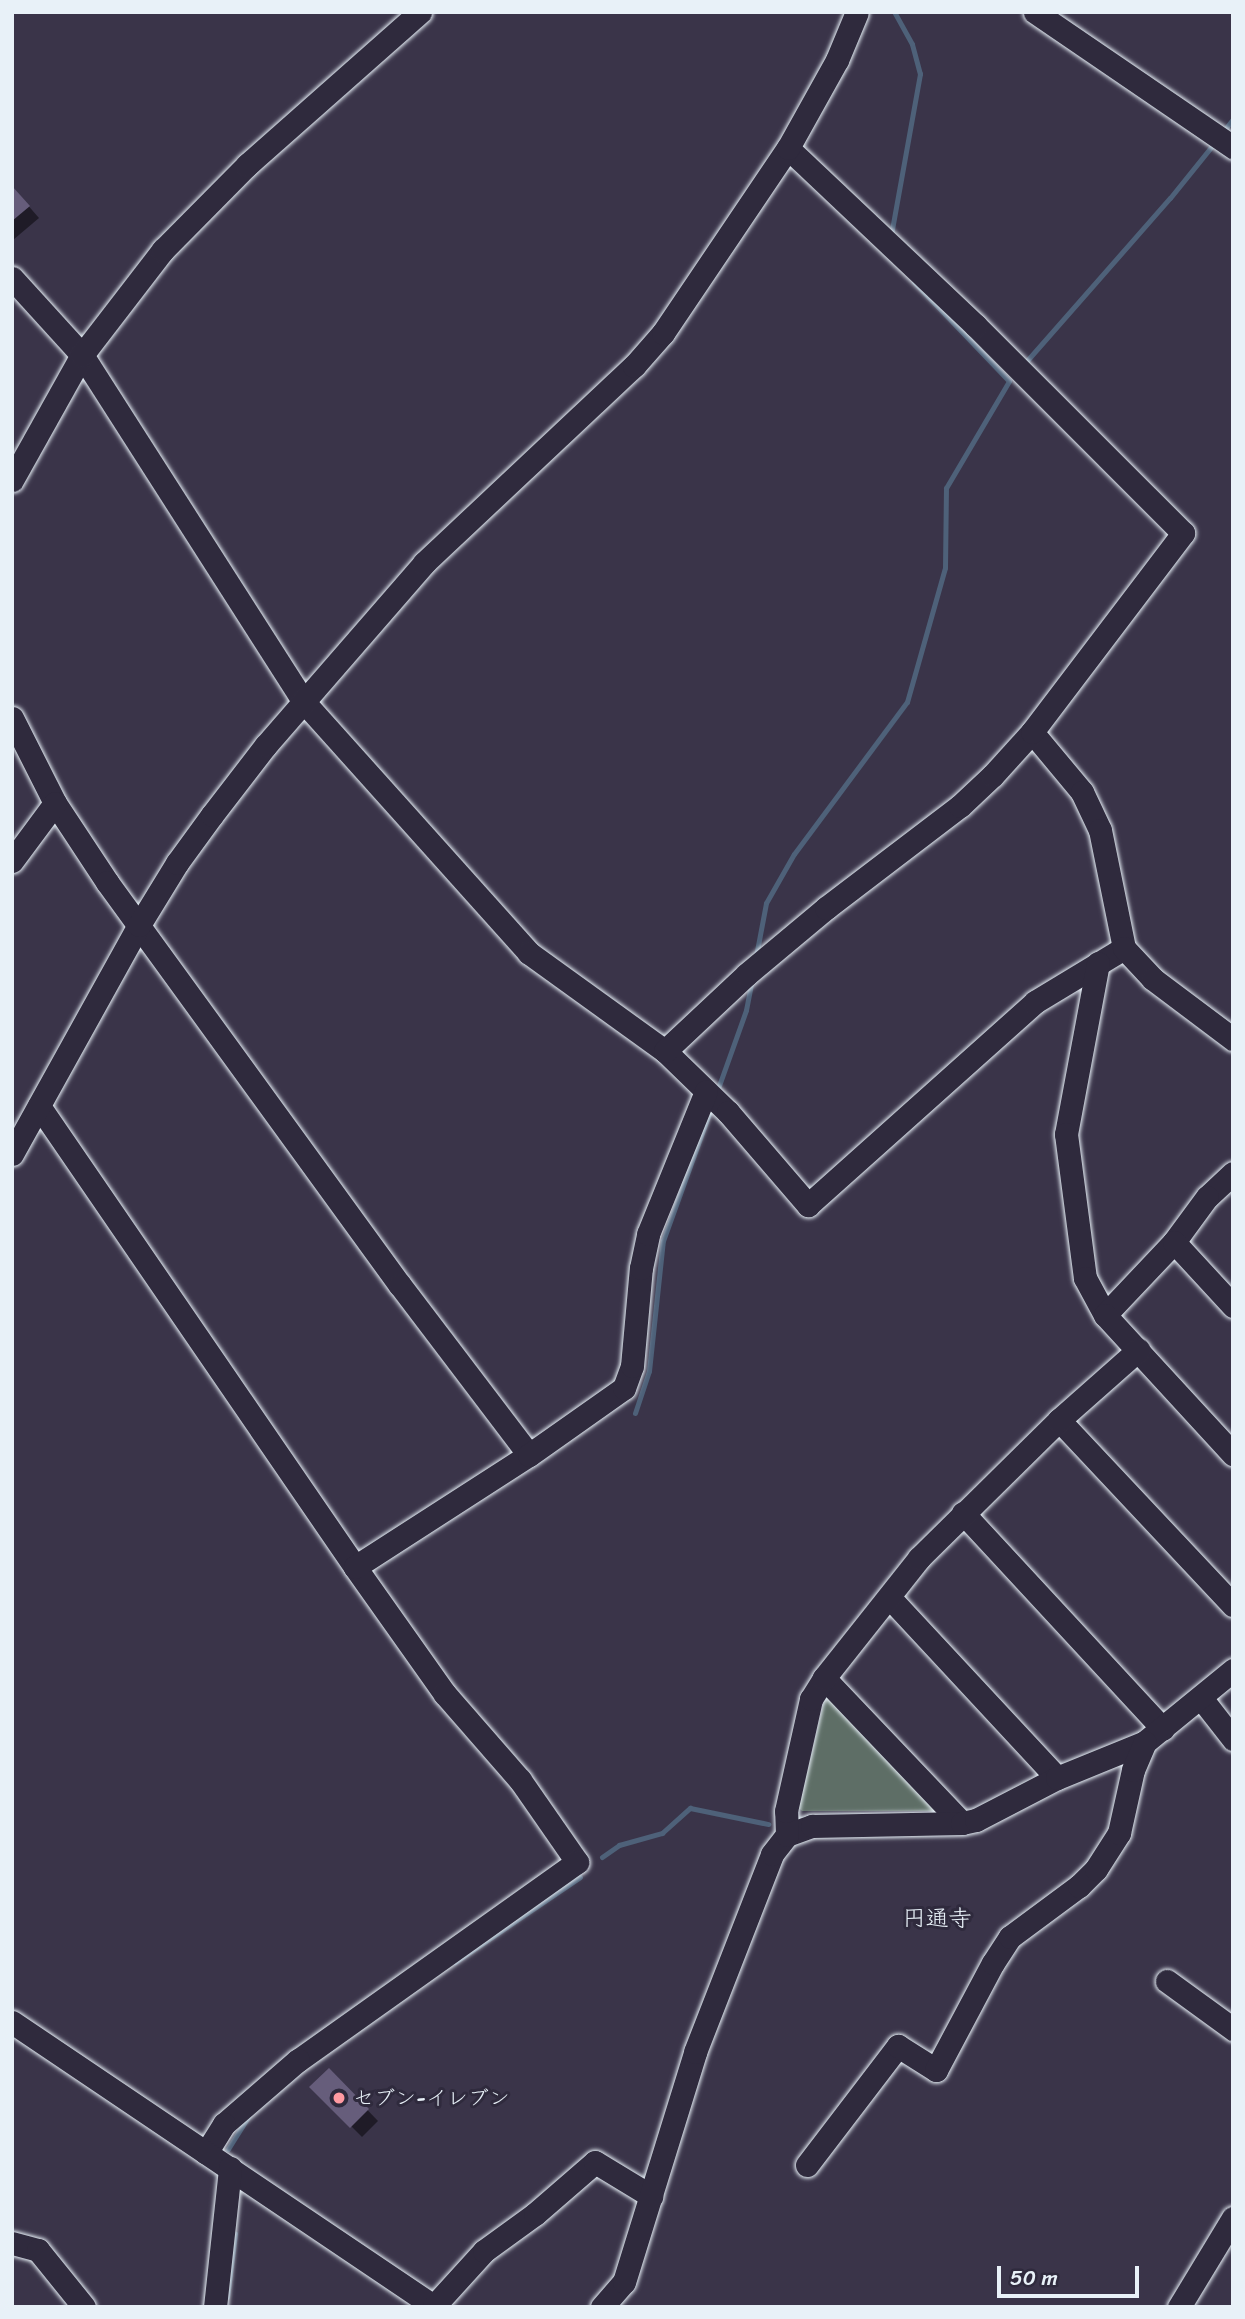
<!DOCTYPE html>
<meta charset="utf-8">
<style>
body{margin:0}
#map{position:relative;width:1245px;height:2319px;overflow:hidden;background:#3a3449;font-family:Sriracha,"Klee One",sans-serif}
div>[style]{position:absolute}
.green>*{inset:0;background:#5e6e66}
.shadow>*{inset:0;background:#0007}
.stream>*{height:5px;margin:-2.5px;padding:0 2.5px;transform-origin:2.5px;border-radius:2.5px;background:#4e6179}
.building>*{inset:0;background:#665d7b}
.roads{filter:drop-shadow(0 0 2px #e8f1f8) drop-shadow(0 0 2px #e8f1f8)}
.minor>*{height:23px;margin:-11.5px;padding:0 11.5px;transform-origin:11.5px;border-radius:11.5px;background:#2f2a3d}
.dots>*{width:19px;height:19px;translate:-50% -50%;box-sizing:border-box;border:4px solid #2f2a3d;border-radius:50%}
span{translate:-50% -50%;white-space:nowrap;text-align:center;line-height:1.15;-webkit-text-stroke:6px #2f2a3d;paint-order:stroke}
.poi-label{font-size:21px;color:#e8f1f8}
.left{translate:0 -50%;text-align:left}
.neighbourhood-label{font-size:23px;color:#e8f1f8}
.frame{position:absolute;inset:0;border:14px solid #e8f1f8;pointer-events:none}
.scale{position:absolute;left:997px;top:2266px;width:142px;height:32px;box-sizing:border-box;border:4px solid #e8f1f8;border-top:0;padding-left:9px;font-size:21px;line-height:24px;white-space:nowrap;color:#e8f1f8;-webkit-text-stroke:5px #2f2a3d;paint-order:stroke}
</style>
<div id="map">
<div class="green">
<i style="clip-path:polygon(832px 1692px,937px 1811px,802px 1811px,799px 1808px,824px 1701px)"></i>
</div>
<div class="shadow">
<i style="clip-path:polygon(12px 187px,39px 218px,13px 240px,12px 239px)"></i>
<i style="clip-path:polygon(329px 2070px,378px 2121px,362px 2137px,312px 2087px)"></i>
</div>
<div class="stream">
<i style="left:1222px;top:133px;width:18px;rotate:-52deg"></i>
<i style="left:891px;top:235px;width:164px;rotate:-79.8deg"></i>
<i style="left:920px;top:74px;width:31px;rotate:-105deg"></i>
<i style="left:912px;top:44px;width:37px;rotate:-119deg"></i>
<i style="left:1024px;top:364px;width:221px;rotate:-48.7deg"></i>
<i style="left:1170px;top:198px;width:73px;rotate:-51.1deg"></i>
<i style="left:756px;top:956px;width:54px;rotate:-79.3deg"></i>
<i style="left:766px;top:903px;width:56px;rotate:-60.3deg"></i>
<i style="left:794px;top:854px;width:189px;rotate:-53.4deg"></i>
<i style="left:907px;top:702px;width:139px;rotate:-74.2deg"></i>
<i style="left:945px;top:568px;width:80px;rotate:-89.3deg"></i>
<i style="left:946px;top:488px;width:124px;rotate:-59.5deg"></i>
<i style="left:1009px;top:381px;width:137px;rotate:-133.8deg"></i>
<i style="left:716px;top:1094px;width:89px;rotate:-70.3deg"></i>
<i style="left:746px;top:1010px;width:31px;rotate:-79deg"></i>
<i style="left:635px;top:1413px;width:44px;rotate:-71.6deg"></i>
<i style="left:649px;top:1371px;width:131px;rotate:-83.9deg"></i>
<i style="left:663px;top:1241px;width:136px;rotate:-70.2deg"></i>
<i style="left:602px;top:1857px;width:21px;rotate:-35deg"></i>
<i style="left:619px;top:1845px;width:45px;rotate:-15.6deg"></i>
<i style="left:662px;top:1833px;width:38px;rotate:-42deg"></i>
<i style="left:690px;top:1808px;width:80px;rotate:11.6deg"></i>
<i style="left:455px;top:1962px;width:151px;rotate:-34.2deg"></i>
<i style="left:228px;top:2149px;width:39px;rotate:-58deg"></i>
<i style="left:227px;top:2297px;width:64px;rotate:-82.8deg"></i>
</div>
<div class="building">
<i style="clip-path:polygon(12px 186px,30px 206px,12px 221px)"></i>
<i style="clip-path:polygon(329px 2068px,369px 2109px,350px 2128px,309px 2087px)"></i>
</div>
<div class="roads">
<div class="minor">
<i style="left:1035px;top:12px;width:240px;rotate:34.3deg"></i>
<i style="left:12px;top:278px;width:104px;rotate:47.7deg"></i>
<i style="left:82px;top:355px;width:411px;rotate:57.4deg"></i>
<i style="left:303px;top:701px;width:338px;rotate:48.1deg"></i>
<i style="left:529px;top:953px;width:168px;rotate:35.8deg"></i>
<i style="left:665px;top:1051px;width:88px;rotate:44.1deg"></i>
<i style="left:728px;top:1112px;width:123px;rotate:49.3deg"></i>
<i style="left:808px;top:1205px;width:305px;rotate:-41.8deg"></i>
<i style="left:1035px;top:1002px;width:104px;rotate:-31.2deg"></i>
<i style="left:12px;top:480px;width:143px;rotate:-60.8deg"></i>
<i style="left:82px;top:355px;width:133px;rotate:-52.4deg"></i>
<i style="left:163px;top:250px;width:120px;rotate:-45.3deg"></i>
<i style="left:247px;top:165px;width:231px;rotate:-41.5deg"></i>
<i style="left:12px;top:718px;width:95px;rotate:63.2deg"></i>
<i style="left:55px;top:803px;width:95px;rotate:56.6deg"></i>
<i style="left:107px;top:882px;width:498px;rotate:54deg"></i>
<i style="left:400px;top:1285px;width:213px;rotate:52.8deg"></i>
<i style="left:1032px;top:732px;width:78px;rotate:50.2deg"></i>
<i style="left:1082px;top:792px;width:42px;rotate:64.7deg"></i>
<i style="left:1100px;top:830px;width:120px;rotate:78.5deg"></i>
<i style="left:1124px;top:948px;width:42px;rotate:46.9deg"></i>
<i style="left:1153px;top:979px;width:100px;rotate:36.9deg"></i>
<i style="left:12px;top:861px;width:72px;rotate:-53.4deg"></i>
<i style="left:1098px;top:963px;width:174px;rotate:100.6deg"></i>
<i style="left:1066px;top:1134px;width:145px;rotate:82.5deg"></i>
<i style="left:1085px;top:1278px;width:42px;rotate:61.6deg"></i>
<i style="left:665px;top:1051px;width:112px;rotate:-43.2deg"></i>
<i style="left:747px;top:974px;width:103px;rotate:-39.9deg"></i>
<i style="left:826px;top:908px;width:168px;rotate:-37.3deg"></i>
<i style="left:960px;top:806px;width:45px;rotate:-43.2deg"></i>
<i style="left:993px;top:775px;width:58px;rotate:-47.8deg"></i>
<i style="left:1032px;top:732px;width:250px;rotate:-52.8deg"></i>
<i style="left:1183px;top:533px;width:294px;rotate:-135deg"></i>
<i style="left:975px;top:325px;width:257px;rotate:-136.6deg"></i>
<i style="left:39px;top:1106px;width:559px;rotate:55.57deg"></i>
<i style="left:355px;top:1567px;width:156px;rotate:54.7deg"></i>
<i style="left:445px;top:1694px;width:114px;rotate:48.9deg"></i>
<i style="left:520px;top:1780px;width:100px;rotate:55.2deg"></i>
<i style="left:577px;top:1862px;width:342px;rotate:144.6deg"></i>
<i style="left:298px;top:2060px;width:98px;rotate:139.1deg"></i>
<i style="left:224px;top:2124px;width:34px;rotate:122deg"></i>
<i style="left:12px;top:1154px;width:262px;rotate:-61deg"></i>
<i style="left:139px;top:925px;width:73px;rotate:-58.5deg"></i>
<i style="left:177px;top:863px;width:59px;rotate:-53.9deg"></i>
<i style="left:212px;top:815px;width:88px;rotate:-52.4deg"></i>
<i style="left:266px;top:745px;width:241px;rotate:-49deg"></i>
<i style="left:424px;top:563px;width:288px;rotate:-43.2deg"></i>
<i style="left:634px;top:366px;width:44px;rotate:-48.7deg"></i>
<i style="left:663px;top:333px;width:223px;rotate:-56deg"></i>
<i style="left:788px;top:148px;width:101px;rotate:-60.9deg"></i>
<i style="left:837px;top:60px;width:52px;rotate:-67.4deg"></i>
<i style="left:1233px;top:1173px;width:35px;rotate:137deg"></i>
<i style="left:1207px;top:1197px;width:56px;rotate:126.3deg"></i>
<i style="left:1174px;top:1242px;width:100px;rotate:133.4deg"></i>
<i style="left:1105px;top:1315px;width:189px;rotate:47.4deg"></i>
<i style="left:1174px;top:1242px;width:87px;rotate:47.3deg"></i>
<i style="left:1059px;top:1420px;width:254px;rotate:46.8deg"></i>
<i style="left:963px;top:1513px;width:294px;rotate:47.2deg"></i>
<i style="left:355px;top:1567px;width:207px;rotate:-32.8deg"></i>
<i style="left:529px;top:1455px;width:116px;rotate:-35.2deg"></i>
<i style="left:624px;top:1388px;width:23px;rotate:-70deg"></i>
<i style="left:632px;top:1366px;width:98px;rotate:-84.8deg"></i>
<i style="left:641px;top:1268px;width:35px;rotate:-78deg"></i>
<i style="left:648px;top:1234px;width:154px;rotate:-67.9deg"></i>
<i style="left:889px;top:1597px;width:247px;rotate:47.1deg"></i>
<i style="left:824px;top:1678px;width:200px;rotate:46.4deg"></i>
<i style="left:1201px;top:1698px;width:52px;rotate:52deg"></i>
<i style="left:787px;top:1835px;width:27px;rotate:-20deg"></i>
<i style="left:812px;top:1826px;width:150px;rotate:-1.1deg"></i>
<i style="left:962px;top:1823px;width:14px;rotate:-12deg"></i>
<i style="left:976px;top:1820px;width:91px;rotate:-27.4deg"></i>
<i style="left:1057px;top:1778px;width:95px;rotate:-22.2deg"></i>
<i style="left:1145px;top:1742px;width:114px;rotate:-39.3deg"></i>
<i style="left:1167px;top:1981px;width:82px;rotate:36deg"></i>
<i style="left:12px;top:2022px;width:510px;rotate:33.97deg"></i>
<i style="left:807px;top:2165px;width:150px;rotate:-52.6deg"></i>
<i style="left:898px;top:2046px;width:45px;rotate:32.3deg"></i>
<i style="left:936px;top:2070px;width:121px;rotate:-62deg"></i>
<i style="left:993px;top:1963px;width:31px;rotate:-57deg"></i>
<i style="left:1010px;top:1937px;width:86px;rotate:-36.5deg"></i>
<i style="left:1079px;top:1886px;width:24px;rotate:-45deg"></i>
<i style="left:1096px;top:1869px;width:43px;rotate:-57.4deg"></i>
<i style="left:1119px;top:1833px;width:65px;rotate:-77.5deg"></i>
<i style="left:1133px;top:1770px;width:30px;rotate:-67deg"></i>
<i style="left:12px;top:2243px;width:27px;rotate:15deg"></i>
<i style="left:38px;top:2250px;width:73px;rotate:51.1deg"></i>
<i style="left:434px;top:2306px;width:74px;rotate:-47.7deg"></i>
<i style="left:484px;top:2251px;width:63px;rotate:-36deg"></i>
<i style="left:535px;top:2214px;width:79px;rotate:-40.9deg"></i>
<i style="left:595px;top:2162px;width:66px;rotate:31.3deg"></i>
<i style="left:215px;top:2307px;width:140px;rotate:-83.8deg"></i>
<i style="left:602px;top:2307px;width:33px;rotate:-49deg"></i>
<i style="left:624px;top:2282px;width:241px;rotate:-72.8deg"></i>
<i style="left:695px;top:2052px;width:212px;rotate:-68.7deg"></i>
<i style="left:772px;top:1854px;width:24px;rotate:-52deg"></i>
<i style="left:787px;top:1835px;width:24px;rotate:-92deg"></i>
<i style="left:786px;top:1811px;width:115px;rotate:-77.4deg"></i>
<i style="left:811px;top:1699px;width:25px;rotate:-58deg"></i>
<i style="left:824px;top:1678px;width:153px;rotate:-51.6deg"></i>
<i style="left:919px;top:1558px;width:197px;rotate:-44.6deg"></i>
<i style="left:1059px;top:1420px;width:106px;rotate:-41.5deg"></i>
<i style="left:1179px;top:2307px;width:104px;rotate:-58.8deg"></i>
</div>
</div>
<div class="dots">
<i style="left:339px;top:2098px;background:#ff9aa2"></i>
</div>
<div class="poi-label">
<span class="left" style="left:353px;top:2098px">セブン-イレブン</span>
</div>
<div class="neighbourhood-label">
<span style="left:937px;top:1919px">円通寺</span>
</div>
<div class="frame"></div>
<div class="scale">50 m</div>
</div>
